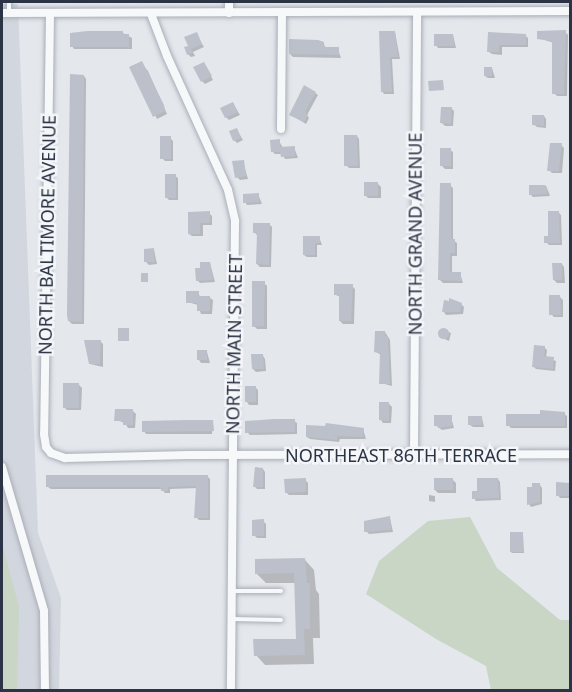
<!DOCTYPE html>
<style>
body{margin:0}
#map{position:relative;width:572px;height:692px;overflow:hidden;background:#e4e7ec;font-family:"Noto Sans",sans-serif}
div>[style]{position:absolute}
.built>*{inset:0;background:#d2d6de}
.green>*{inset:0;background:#c9d6c5}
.shadow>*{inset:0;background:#0003}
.building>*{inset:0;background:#bbc0ca}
.round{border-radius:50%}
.roads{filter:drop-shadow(0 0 2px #a9aeb7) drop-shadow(0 0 2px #a9aeb7)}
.lane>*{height:4px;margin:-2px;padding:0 2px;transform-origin:2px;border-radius:2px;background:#f7f8fa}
.street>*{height:8px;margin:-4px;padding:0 4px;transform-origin:4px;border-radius:4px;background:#f7f8fa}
span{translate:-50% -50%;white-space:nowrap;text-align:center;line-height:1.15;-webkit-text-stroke:5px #f4f6f9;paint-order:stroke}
.street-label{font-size:18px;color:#2b3445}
.frame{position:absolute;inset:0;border:3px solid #2b3445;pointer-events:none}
</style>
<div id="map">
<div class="built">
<i style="clip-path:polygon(2px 4px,18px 4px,38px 533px,61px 598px,59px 690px,2px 690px)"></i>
</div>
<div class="green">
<i style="clip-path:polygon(470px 517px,497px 568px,560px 620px,570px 620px,570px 690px,491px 690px,486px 666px,436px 639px,366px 594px,379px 561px,428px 521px)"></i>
<i style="clip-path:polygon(2px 543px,19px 607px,17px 690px,2px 690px)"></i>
</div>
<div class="shadow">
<i style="clip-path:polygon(395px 32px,400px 59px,392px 59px,394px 94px,384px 94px,382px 91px)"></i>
<i style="clip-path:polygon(565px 32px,568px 35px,567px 96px,557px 96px,554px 93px,554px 43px,538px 38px)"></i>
<i style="clip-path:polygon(123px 33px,132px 38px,132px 49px,74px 49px,72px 46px)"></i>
<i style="clip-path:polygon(489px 33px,525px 35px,528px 38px,528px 47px,502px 47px,502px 55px,492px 54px,489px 52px)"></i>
<i style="clip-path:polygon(196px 34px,204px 47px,193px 52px,195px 56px,191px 57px,188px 54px)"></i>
<i style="clip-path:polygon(453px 35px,456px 48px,438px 48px,436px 45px)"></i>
<i style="clip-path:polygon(324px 44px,326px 49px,338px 49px,341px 58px,293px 57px,290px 54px)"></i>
<i style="clip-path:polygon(141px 63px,148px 71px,167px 114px,157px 119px,131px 68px)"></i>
<i style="clip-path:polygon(204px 64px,213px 80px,205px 84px,202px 81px)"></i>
<i style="clip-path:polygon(492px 68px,495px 78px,488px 78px,485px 76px)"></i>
<i style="clip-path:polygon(84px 76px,86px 79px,84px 324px,72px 324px,69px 321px)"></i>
<i style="clip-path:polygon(315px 93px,318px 95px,307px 115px,309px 118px,306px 124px,293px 116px)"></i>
<i style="clip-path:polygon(233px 104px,240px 115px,229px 120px,226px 117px)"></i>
<i style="clip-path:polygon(451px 108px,454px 111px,453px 126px,445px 126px,442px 123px)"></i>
<i style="clip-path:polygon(544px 116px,546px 119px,546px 128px,537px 127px,534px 124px)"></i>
<i style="clip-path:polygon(237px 130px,243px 140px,237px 143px,234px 140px)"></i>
<i style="clip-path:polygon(357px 136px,359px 139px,360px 168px,349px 168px,346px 165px)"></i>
<i style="clip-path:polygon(170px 138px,173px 141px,173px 161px,165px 161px,162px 158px)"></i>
<i style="clip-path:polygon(279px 141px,283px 148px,294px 147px,298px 158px,285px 159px,282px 154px,275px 154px,272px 151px)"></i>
<i style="clip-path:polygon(561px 145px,564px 148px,562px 173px,552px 173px,549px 170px)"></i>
<i style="clip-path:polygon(450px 150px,453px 152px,453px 169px,445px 169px,442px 166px)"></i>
<i style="clip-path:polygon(243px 162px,248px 179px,240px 180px,237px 177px)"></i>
<i style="clip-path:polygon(175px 176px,178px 178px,178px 200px,169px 200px,166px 197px)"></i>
<i style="clip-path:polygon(378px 184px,381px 187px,381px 198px,368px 198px,365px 195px)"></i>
<i style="clip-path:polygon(450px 185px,453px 188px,453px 240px,457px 243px,457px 256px,452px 256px,452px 273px,460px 273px,463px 283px,443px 283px,440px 280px)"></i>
<i style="clip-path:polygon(547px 188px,550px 196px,533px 197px,530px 194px)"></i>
<i style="clip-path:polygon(258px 194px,262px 204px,247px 205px,245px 202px)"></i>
<i style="clip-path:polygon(558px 212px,561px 215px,562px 245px,549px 245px,546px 242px)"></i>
<i style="clip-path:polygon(209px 213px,212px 216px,212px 225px,203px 225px,203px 236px,192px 236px,189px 234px)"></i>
<i style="clip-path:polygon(269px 224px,272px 227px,271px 267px,260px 267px,257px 264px,257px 235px,254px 232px)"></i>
<i style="clip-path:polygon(319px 237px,322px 245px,317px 245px,317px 257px,307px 257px,304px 255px)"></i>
<i style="clip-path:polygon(154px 250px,157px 264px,149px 265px,146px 262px)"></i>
<i style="clip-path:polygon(210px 263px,215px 282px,200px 283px,197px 280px,202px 269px)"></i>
<i style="clip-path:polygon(562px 264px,564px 267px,565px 283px,557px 283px,554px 280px)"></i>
<i style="clip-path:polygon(264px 283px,267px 286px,267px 329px,257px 329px,254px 326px)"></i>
<i style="clip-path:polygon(352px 286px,355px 289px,354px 324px,343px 324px,340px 321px,340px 297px,336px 295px)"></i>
<i style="clip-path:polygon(198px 293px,201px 298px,210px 298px,213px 300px,212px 314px,201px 314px,198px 305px,187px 302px)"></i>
<i style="clip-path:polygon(560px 297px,563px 300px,563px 317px,554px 317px,551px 314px)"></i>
<i style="clip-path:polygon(461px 304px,464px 307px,463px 314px,446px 315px,444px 312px)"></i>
<i style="clip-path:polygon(441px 329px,451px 333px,449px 341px,440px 337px)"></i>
<i style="clip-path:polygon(385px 332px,390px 340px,392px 386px,381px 383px,381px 355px,376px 352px)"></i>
<i style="clip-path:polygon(85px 341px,100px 341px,103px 344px,103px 367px,90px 364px)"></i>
<i style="clip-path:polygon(544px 347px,547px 350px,546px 358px,556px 361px,555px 371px,536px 369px,533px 366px)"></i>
<i style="clip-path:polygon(207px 352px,210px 363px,201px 363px,199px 360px)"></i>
<i style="clip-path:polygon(263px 356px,265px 359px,266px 371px,256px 372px,253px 369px)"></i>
<i style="clip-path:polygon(79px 385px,82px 388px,81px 410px,67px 410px,64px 407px)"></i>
<i style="clip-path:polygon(255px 387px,258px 390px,258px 405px,249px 405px,247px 402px)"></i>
<i style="clip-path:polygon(389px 404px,392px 407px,391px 423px,383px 423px,381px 420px)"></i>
<i style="clip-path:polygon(133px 411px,136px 414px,135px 428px,128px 428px,125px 423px,116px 420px)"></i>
<i style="clip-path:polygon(564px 414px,567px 416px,567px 428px,511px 428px,508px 425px)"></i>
<i style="clip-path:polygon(451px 417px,454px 428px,442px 430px,435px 425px)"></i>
<i style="clip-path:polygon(482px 418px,484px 427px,473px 427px,470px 425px)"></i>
<i style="clip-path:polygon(294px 421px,297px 423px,297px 434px,250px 435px,247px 432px)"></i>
<i style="clip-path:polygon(213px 422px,212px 434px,146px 434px,144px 431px)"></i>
<i style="clip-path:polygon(363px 429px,366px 439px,340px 439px,339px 442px,310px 439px,307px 437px)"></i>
<i style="clip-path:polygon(263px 469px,265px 472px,265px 489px,257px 489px,254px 486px)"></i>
<i style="clip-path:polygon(208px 477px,210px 479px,210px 520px,199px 520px,196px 517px,198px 488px,170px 489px,170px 493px,165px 493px,162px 489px,51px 489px,48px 487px)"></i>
<i style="clip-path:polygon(498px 479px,500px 482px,501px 500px,476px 501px,474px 498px)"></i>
<i style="clip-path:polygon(305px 480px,308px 483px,308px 495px,289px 495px,286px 492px)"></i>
<i style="clip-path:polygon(453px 480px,456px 483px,456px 493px,438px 493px,435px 490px)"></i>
<i style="clip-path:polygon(558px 484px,570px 484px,570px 498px,560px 498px,558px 495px)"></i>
<i style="clip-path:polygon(540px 485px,542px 488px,542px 504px,531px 507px,529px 504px)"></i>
<i style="clip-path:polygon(429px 495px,435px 496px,435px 502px,429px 501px)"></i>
<i style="clip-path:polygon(390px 518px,393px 532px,369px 534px,366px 531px)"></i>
<i style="clip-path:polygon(263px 521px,266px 524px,266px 538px,257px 538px,254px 535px)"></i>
<i style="clip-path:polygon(523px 534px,524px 553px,512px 553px,511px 552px)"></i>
<i style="clip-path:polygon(305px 560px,314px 570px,316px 590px,319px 594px,320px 638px,313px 638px,314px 664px,265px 665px,256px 655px,297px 641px,296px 583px,266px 583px,256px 573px)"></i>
</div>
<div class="building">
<i style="clip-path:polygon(566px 30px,564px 94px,552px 94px,552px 41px,537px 39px,537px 31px)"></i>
<i style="clip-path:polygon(87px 31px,123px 31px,123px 34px,129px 34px,129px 47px,70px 47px,70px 33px)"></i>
<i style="clip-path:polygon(379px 31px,395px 31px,398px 57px,390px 57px,392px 92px,381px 92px)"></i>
<i style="clip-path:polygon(197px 32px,202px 44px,191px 49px,193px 53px,187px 55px,184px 47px,188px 46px,184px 37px)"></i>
<i style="clip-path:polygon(488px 32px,526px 34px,526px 45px,499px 45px,499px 52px,487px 52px)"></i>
<i style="clip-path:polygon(434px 34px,453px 34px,454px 46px,434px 46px)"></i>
<i style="clip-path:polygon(289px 39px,318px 40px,324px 42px,324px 47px,339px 47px,339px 55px,289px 54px)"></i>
<i style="clip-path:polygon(142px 61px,164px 105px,165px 111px,153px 117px,129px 67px)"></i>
<i style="clip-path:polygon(204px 62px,212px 76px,201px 82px,193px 67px)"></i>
<i style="clip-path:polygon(484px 67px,492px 67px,492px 76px,484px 76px)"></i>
<i style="clip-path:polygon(70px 74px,84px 75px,82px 322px,68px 321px,67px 315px)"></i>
<i style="clip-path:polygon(443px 80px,444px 90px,429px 91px,428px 81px)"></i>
<i style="clip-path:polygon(304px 85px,316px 92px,305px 112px,308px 114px,304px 122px,289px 115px)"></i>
<i style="clip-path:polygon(233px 102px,238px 112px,225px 118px,220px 108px)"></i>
<i style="clip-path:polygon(441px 107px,452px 107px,451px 124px,440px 123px)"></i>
<i style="clip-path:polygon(532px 115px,544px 115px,544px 126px,532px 125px)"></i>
<i style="clip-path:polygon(237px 128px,241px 138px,233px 141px,229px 131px)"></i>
<i style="clip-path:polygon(344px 135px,357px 135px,358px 166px,344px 166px)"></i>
<i style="clip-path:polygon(160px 136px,171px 136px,171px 159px,160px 159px)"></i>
<i style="clip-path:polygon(280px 139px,280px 147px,295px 146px,295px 156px,281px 157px,280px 152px,271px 152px,270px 140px)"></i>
<i style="clip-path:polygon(550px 143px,562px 143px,559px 171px,547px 171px)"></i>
<i style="clip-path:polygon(440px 148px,451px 148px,451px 166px,440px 166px)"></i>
<i style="clip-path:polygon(244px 160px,246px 176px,235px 178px,232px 161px)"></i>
<i style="clip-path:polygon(165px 174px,176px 174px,176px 198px,165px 198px)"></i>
<i style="clip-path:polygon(364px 182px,378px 182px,378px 196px,364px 196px)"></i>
<i style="clip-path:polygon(440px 183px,451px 183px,451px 239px,455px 239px,455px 253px,450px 253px,450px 272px,461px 272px,461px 281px,438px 280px)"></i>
<i style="clip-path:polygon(529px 185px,545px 185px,547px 187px,547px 194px,529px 195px)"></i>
<i style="clip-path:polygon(259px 193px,259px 202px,243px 203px,243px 194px)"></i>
<i style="clip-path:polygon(210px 211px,210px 223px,200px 223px,200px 234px,188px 234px,188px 212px)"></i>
<i style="clip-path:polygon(548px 211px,559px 211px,560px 243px,544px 243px,544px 236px,548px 236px)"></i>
<i style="clip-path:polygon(253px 223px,270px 223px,269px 265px,256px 264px,257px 233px,253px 233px)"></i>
<i style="clip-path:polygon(303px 236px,320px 236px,320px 243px,315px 243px,315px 255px,303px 255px)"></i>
<i style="clip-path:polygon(154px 248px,155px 262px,144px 262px,144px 249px)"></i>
<i style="clip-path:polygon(200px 262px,210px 262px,213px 280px,196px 281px,195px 268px,200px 268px)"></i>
<i style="clip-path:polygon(552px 263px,562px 263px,562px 280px,553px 280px)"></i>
<i style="clip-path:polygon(141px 273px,148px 273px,148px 282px,141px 282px)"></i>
<i style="clip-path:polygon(252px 281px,265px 281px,264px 326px,252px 327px)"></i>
<i style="clip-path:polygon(334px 284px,353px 284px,351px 321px,339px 321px,339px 295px,334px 295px)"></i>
<i style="clip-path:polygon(186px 291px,199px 291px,199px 296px,210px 296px,210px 311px,197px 311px,197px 303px,186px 303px)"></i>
<i style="clip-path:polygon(549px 295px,560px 295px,561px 315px,549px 315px)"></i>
<i style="clip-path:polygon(449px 298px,462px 303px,460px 312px,442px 312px,444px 300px,449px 301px)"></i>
<i class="round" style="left:437.5px;top:327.5px;width:11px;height:11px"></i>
<i style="clip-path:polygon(118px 328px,129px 328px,129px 341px,118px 341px)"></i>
<i style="clip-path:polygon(375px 331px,385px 331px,385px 336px,388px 336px,390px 384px,379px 384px,380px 353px,374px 352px)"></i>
<i style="clip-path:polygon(84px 340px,101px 340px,100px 364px,89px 364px)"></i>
<i style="clip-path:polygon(534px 345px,545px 346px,544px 356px,554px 357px,553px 369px,532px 367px)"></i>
<i style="clip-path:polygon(197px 350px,207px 350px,207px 360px,197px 360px)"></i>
<i style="clip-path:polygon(251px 354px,263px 354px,264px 369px,252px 369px)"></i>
<i style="clip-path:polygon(63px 383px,79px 383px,79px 408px,63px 408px)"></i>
<i style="clip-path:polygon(245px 386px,256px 386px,256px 402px,245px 402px)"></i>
<i style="clip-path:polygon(379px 402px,389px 402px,389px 421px,379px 420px)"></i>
<i style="clip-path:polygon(115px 409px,133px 409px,133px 425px,123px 425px,123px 421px,114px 421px)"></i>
<i style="clip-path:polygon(540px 410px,565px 412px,565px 426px,506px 426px,506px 414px,540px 414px)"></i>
<i style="clip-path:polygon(434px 415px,452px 415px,452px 426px,438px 428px,438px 426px,434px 426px)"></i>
<i style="clip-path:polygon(468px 416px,482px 416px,482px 425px,468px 425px)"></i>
<i style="clip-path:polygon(274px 419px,295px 419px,295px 432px,245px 433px,245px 421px)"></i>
<i style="clip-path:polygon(186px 420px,213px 420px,214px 431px,142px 432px,142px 421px)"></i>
<i style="clip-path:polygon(326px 423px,364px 428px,363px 437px,337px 436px,337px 440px,306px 437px,306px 425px,325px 426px)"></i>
<i style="clip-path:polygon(255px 467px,263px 468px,263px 487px,253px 487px)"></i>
<i style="clip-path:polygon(46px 475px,208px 475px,208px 518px,194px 518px,196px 486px,168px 487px,168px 491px,161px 491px,161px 487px,46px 487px)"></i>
<i style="clip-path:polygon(306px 478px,306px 492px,285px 493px,284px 479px)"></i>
<i style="clip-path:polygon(434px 478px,453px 478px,453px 490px,434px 490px)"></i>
<i style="clip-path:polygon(477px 478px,498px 478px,499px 498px,472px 499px,472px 491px,477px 491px)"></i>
<i style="clip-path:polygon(556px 482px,570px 483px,570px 496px,556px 496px)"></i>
<i style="clip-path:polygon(532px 483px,540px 483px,540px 502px,527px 505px,527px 487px,532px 487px)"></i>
<i style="clip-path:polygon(390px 516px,391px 530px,364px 532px,364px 521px)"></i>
<i style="clip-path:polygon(264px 519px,264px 536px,252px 536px,252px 520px)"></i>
<i style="clip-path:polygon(510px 532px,523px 532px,523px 552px,510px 552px)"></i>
<i style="clip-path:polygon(305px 558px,307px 583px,310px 583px,310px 629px,304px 629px,305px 655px,254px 656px,253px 639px,296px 639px,294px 573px,255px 574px,255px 559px)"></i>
</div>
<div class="roads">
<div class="lane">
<i style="left:9px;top:13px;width:11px;rotate:-90deg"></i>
<i style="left:232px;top:591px;width:49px"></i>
<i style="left:232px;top:619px;width:49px;rotate:1.2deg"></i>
</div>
<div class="street">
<i style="left:2px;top:13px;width:568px;rotate:-0.2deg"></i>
<i style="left:229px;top:13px;width:11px;rotate:-90deg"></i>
<i style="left:151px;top:14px;width:45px;rotate:69.1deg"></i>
<i style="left:167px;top:56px;width:147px;rotate:65.5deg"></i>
<i style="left:228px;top:190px;width:32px;rotate:77deg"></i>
<i style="left:235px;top:221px;width:469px;rotate:90.5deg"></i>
<i style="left:50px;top:15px;width:419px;rotate:90.8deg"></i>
<i style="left:44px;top:434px;width:13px;rotate:81deg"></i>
<i style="left:46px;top:447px;width:8px;rotate:50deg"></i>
<i style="left:51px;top:453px;width:15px;rotate:20deg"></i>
<i style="left:65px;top:458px;width:123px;rotate:-1.4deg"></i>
<i style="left:188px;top:455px;width:382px;rotate:-0.1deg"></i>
<i style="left:281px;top:129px;width:116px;rotate:-89.5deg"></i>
<i style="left:414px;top:456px;width:443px;rotate:-89.6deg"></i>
<i style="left:2px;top:467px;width:150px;rotate:73.7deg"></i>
<i style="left:44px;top:611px;width:79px;rotate:89.3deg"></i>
</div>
</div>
<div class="street-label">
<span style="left:415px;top:234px;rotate:-90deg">NORTH GRAND AVENUE</span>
<span style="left:47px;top:235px;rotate:-89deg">NORTH BALTIMORE AVENUE</span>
<span style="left:234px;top:344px;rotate:-89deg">NORTH MAIN STREET</span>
<span style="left:401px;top:455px">NORTHEAST 86TH TERRACE</span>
</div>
<div class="frame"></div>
</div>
